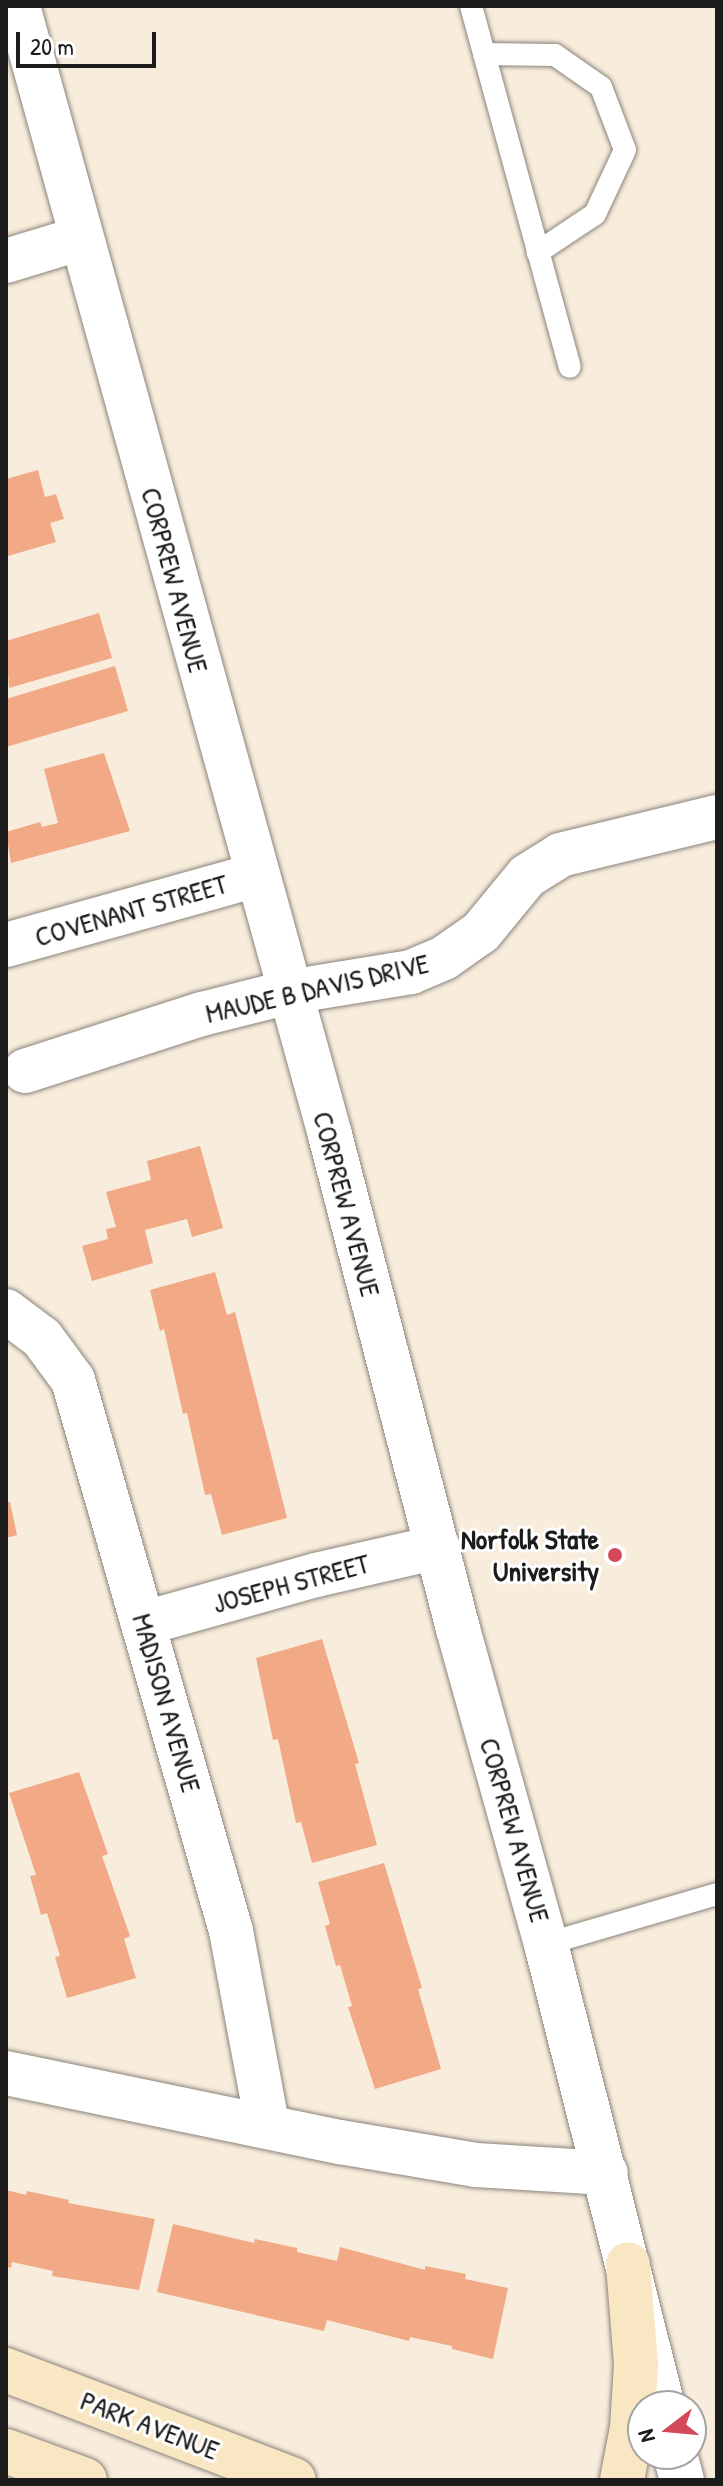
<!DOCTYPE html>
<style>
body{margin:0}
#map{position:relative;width:723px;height:2486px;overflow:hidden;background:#f8ecdc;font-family:"Patrick Hand",sans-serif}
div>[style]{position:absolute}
.building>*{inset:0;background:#f1a986}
.roads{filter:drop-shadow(0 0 2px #8a847c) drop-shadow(0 0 2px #8a847c)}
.lane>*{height:22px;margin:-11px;padding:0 11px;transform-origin:11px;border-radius:11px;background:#fff}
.street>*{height:44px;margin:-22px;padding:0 22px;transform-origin:22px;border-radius:22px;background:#fff}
.secondary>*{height:44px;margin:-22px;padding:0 22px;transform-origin:22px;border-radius:22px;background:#f9e7c3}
.dots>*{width:22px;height:22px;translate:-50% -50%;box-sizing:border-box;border:4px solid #fff;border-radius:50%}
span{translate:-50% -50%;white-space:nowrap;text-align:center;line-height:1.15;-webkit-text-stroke:6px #fff;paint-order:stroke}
.street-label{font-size:28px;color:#1c1c1c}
.poi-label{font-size:28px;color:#1c1c1c;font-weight:700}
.right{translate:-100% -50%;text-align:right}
.frame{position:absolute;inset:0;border:8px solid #1c1c1c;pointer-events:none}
.north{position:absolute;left:627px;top:2390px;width:80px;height:80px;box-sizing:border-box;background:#fff;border:2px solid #a4a4a4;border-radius:50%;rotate:254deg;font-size:22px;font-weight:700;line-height:32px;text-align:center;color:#1c1c1c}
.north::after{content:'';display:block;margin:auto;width:28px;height:36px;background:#d1495b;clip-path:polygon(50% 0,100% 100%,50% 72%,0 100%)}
.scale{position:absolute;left:16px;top:32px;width:140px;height:36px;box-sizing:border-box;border:4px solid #1c1c1c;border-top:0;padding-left:10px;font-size:24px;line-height:28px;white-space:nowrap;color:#1c1c1c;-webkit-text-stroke:6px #fff;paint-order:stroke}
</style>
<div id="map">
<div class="building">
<i style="clip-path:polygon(38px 470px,45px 497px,56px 494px,64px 519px,50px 523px,56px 542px,8px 556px,6px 479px)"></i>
<i style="clip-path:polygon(99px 613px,112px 658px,9px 688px,6px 641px)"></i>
<i style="clip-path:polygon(115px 666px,128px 711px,6px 747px,6px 699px)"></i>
<i style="clip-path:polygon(104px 753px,130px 831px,11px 863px,6px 832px,40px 822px,42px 827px,58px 823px,44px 769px)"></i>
<i style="clip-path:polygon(200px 1146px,223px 1228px,192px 1237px,187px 1219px,145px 1230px,153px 1263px,92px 1281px,82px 1246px,108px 1239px,106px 1229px,116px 1227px,106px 1192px,151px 1180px,147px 1161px)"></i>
<i style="clip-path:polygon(215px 1272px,227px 1315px,235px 1312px,287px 1518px,222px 1535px,211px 1494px,205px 1495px,187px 1413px,183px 1414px,164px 1329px,160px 1331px,150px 1290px)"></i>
<i style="clip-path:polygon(6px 1502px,10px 1502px,17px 1535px,6px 1538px)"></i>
<i style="clip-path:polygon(322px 1639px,359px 1763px,355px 1764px,377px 1845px,312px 1863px,301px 1822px,296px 1823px,278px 1739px,273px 1740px,256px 1658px)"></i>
<i style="clip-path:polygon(79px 1772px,108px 1854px,102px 1856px,130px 1936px,124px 1939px,136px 1978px,67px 1998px,55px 1957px,60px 1956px,47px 1913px,41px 1915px,30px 1876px,36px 1875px,9px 1793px)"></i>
<i style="clip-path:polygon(384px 1863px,422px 1988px,418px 1989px,441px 2069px,375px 2089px,348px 2007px,352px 2006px,340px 1965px,336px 1966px,325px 1926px,330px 1924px,318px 1882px)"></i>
<i style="clip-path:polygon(6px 2190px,26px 2195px,27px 2191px,69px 2200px,68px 2203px,155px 2219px,139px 2290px,52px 2276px,53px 2271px,12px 2262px,11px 2268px,6px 2266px)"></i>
<i style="clip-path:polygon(173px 2224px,254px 2243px,255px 2239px,297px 2248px,297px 2252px,337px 2261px,340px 2247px,425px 2270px,425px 2266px,466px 2274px,465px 2279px,508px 2288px,493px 2359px,452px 2349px,452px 2346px,410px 2337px,409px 2341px,327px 2320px,324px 2331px,157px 2292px)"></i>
</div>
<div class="roads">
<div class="lane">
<i style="left:471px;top:6px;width:374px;rotate:74.7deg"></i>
<i style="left:484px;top:54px;width:71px;rotate:0.8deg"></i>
<i style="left:555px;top:55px;width:56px;rotate:34.8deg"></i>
<i style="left:601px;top:87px;width:67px;rotate:69.1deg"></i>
<i style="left:625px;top:150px;width:71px;rotate:115.1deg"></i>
<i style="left:595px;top:214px;width:69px;rotate:146.3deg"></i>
<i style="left:546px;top:1944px;width:178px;rotate:-16.3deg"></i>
</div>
<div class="street">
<i style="left:18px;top:6px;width:1171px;rotate:74.55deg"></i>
<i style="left:330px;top:1135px;width:510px;rotate:75.47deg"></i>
<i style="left:458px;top:1629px;width:327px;rotate:74.4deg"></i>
<i style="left:546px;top:1944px;width:477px;rotate:75.8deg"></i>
<i style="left:6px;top:261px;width:78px;rotate:-17deg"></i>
<i style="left:6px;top:945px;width:260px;rotate:-15.6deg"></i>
<i style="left:25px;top:1071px;width:186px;rotate:-17.9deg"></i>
<i style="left:202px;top:1014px;width:90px;rotate:-14.2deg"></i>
<i style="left:289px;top:992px;width:124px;rotate:-9.3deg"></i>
<i style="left:411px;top:972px;width:36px;rotate:-23deg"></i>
<i style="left:444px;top:958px;width:45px;rotate:-35.1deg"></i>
<i style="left:481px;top:932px;width:72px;rotate:-50.6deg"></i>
<i style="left:527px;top:876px;width:39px;rotate:-32deg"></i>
<i style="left:560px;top:855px;width:162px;rotate:-13.6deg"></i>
<i style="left:6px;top:1311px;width:45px;rotate:36.9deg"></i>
<i style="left:42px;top:1338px;width:52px;rotate:53.6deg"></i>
<i style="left:73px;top:1380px;width:573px;rotate:74deg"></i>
<i style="left:231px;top:1931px;width:196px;rotate:79.4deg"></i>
<i style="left:145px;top:1623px;width:178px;rotate:-15.7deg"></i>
<i style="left:316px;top:1575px;width:125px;rotate:-12.9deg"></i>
<i style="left:6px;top:2073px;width:341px;rotate:11.7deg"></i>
<i style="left:340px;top:2142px;width:138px;rotate:9.6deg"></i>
<i style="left:476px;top:2165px;width:130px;rotate:3.5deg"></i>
<i style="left:675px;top:2454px;width:27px;rotate:75deg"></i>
</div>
<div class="secondary">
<i style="left:6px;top:2370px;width:308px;rotate:20.9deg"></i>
<i style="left:6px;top:2451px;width:84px;rotate:20.2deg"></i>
<i style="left:622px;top:2480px;width:53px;rotate:-79.1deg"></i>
<i style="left:632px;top:2428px;width:64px;rotate:-86.4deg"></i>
<i style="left:636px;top:2364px;width:100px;rotate:-94.6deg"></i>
</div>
</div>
<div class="dots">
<i style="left:615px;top:1555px;background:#d1495b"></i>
</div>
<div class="street-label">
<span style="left:175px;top:580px;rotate:75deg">CORPREW AVENUE</span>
<span style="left:131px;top:910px;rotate:-16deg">COVENANT STREET</span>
<span style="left:317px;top:988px;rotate:-13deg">MAUDE B DAVIS DRIVE</span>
<span style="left:347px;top:1204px;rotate:75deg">CORPREW AVENUE</span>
<span style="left:291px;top:1583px;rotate:-15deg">JOSEPH STREET</span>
<span style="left:167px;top:1703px;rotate:74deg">MADISON AVENUE</span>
<span style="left:515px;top:1830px;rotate:74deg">CORPREW AVENUE</span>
<span style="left:150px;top:2425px;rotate:21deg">PARK AVENUE</span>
</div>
<div class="poi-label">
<span class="right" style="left:599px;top:1555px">Norfolk State<br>University</span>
</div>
<div class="frame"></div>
<div class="north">N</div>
<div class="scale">20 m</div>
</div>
